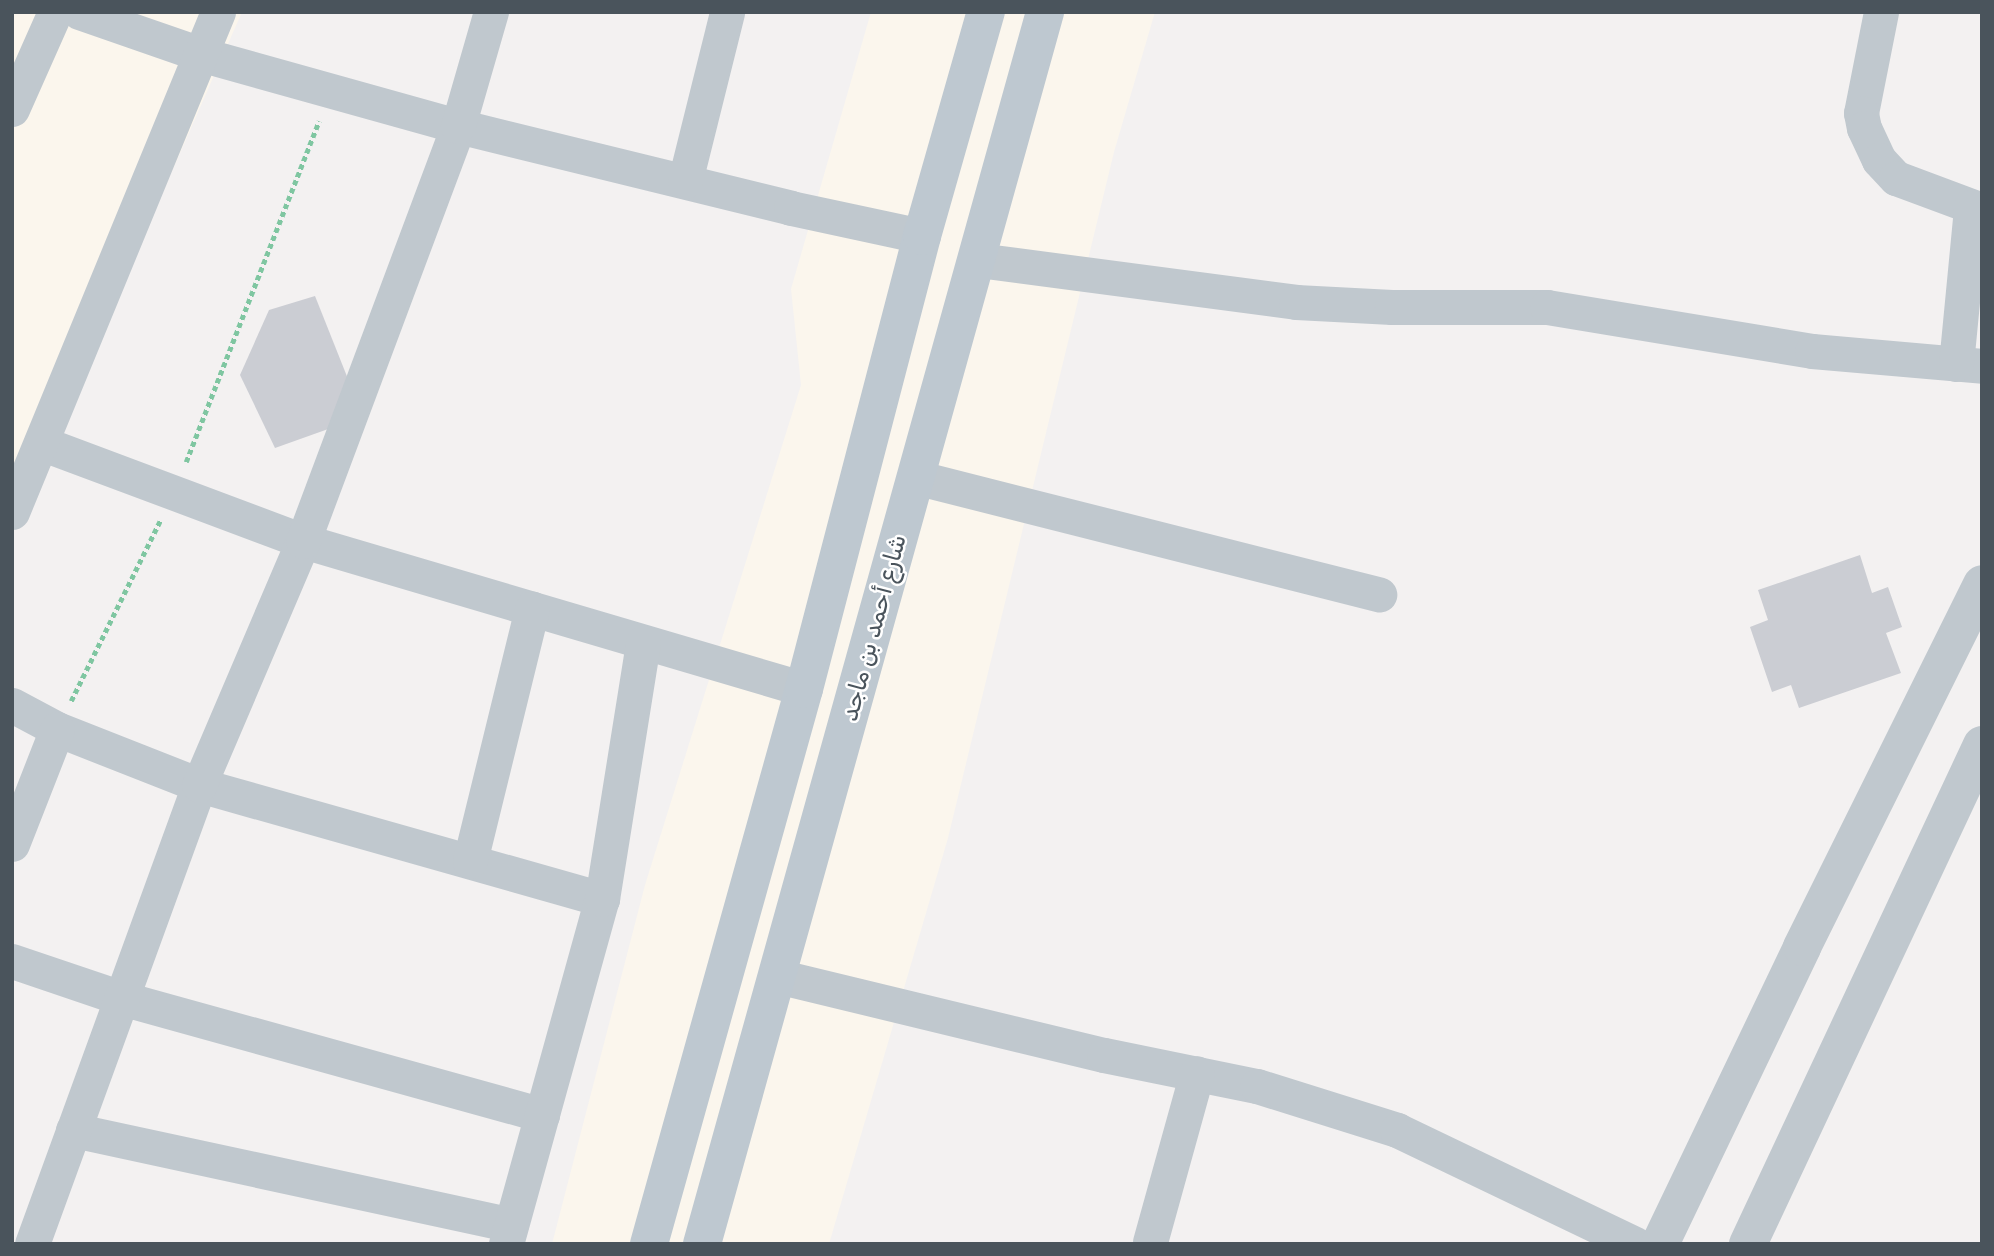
<!DOCTYPE html>
<meta charset="utf-8">
<style>
body{margin:0}
#map{position:relative;width:1994px;height:1256px;overflow:hidden;background:#f3f1f1;font-family:Rubik,"Noto Sans Arabic",sans-serif}
div>[style]{position:absolute}
.commercial>*{inset:0;background:#fbf6ed}
.building>*{inset:0;background:#cbcdd3}
.path>*{height:4.5px;margin-top:-2.25px;transform-origin:0;background:repeating-linear-gradient(90deg,#7fc6a1 0 5px,transparent 0 8.5px)}
.minor>*{height:35px;margin:-17.5px;padding:0 17.5px;transform-origin:17.5px;border-radius:17.5px;background:#c0c8ce}
.tertiary>*{height:38px;margin:-19px;padding:0 19px;transform-origin:19px;border-radius:19px;background:#c0c8ce}
.secondary>*{height:38px;margin:-19px;padding:0 19px;transform-origin:19px;border-radius:19px;background:#bec8d0}
span{translate:-50% -50%;white-space:nowrap;text-align:center;line-height:1.15;-webkit-text-stroke:5px #fff;paint-order:stroke}
.street-label{font-size:24px;color:#4a545c}
.frame{position:absolute;inset:0;border:14px solid #4a545c;pointer-events:none}
</style>
<div id="map">
<div class="commercial">
<i style="clip-path:polygon(12px 12px,242px 12px,12px 535px)"></i>
<i style="clip-path:polygon(871px 12px,1155px 12px,1114px 152px,948px 838px,829px 1244px,552px 1244px,645px 885px,801px 385px,791px 289px)"></i>
</div>
<div class="building">
<i style="clip-path:polygon(315px 296px,352px 389px,331px 428px,275px 448px,240px 375px,269px 310px)"></i>
<i style="clip-path:polygon(1860px 555px,1872px 593px,1888px 587px,1902px 627px,1886px 633px,1901px 673px,1799px 708px,1791px 685px,1772px 692px,1750px 627px,1768px 620px,1758px 590px)"></i>
</div>
<div class="path">
<i style="left:186px;top:462px;width:366px;rotate:-68.7deg"></i>
<i style="left:71px;top:701px;width:201px;rotate:-63.7deg"></i>
</div>
<div class="minor">
<i style="left:79px;top:12px;width:131px;rotate:19.1deg"></i>
<i style="left:203px;top:55px;width:265px;rotate:15.6deg"></i>
<i style="left:458px;top:126px;width:343px;rotate:13.8deg"></i>
<i style="left:791px;top:208px;width:134px;rotate:12.1deg"></i>
<i style="left:1881px;top:12px;width:103px;rotate:101.2deg"></i>
<i style="left:1861px;top:113px;width:15px;rotate:79deg"></i>
<i style="left:1864px;top:128px;width:35px;rotate:65deg"></i>
<i style="left:1879px;top:160px;width:25px;rotate:47deg"></i>
<i style="left:1896px;top:178px;width:92px;rotate:20.4deg"></i>
<i style="left:12px;top:109px;width:106px;rotate:-66.1deg"></i>
<i style="left:685px;top:181px;width:174px;rotate:-76deg"></i>
<i style="left:978px;top:260px;width:321px;rotate:7.5deg"></i>
<i style="left:1296px;top:302px;width:96px;rotate:3deg"></i>
<i style="left:1392px;top:307px;width:155px"></i>
<i style="left:1547px;top:307px;width:269px;rotate:9.4deg"></i>
<i style="left:1812px;top:351px;width:171px;rotate:5deg"></i>
<i style="left:1956px;top:364px;width:158px;rotate:-84.5deg"></i>
<i style="left:41px;top:443px;width:280px;rotate:20.5deg"></i>
<i style="left:303px;top:541px;width:522px;rotate:16.46deg"></i>
<i style="left:915px;top:477px;width:479px;rotate:14.2deg"></i>
<i style="left:12px;top:512px;width:541px;rotate:-67.61deg"></i>
<i style="left:12px;top:705px;width:51px;rotate:28.1deg"></i>
<i style="left:57px;top:729px;width:153px;rotate:21.5deg"></i>
<i style="left:199px;top:785px;width:419px;rotate:15.8deg"></i>
<i style="left:12px;top:844px;width:123px;rotate:-68.6deg"></i>
<i style="left:470px;top:861px;width:260px;rotate:-76.2deg"></i>
<i style="left:12px;top:961px;width:115px;rotate:18.7deg"></i>
<i style="left:121px;top:998px;width:437px;rotate:15.5deg"></i>
<i style="left:777px;top:976px;width:336px;rotate:13.6deg"></i>
<i style="left:1104px;top:1055px;width:156px;rotate:11.5deg"></i>
<i style="left:1257px;top:1086px;width:147px;rotate:17.4deg"></i>
<i style="left:1397px;top:1130px;width:264px;rotate:25.6deg"></i>
<i style="left:73px;top:1130px;width:448px;rotate:12.2deg"></i>
<i style="left:1150px;top:1242px;width:175px;rotate:-74.5deg"></i>
<i style="left:32px;top:1244px;width:488px;rotate:-70deg"></i>
<i style="left:199px;top:785px;width:265px;rotate:-66.9deg"></i>
<i style="left:303px;top:541px;width:443px;rotate:-69.5deg"></i>
<i style="left:458px;top:126px;width:119px;rotate:-73.9deg"></i>
<i style="left:506px;top:1244px;width:358px;rotate:-74.5deg"></i>
<i style="left:602px;top:899px;width:259px;rotate:-80.9deg"></i>
</div>
<div class="tertiary">
<i style="left:1660px;top:1244px;width:329px;rotate:-64.4deg"></i>
<i style="left:1802px;top:947px;width:405px;rotate:-63.6deg"></i>
<i style="left:1748px;top:1244px;width:551px;rotate:-64.88deg"></i>
</div>
<div class="secondary">
<i style="left:649px;top:1244px;width:576px;rotate:-74.4deg"></i>
<i style="left:804px;top:689px;width:468px;rotate:-75.4deg"></i>
<i style="left:922px;top:236px;width:233px;rotate:-74.1deg"></i>
<i style="left:702px;top:1244px;width:1279px;rotate:-74.44deg"></i>
</div>
<div class="street-label">
<span style="left:874px;top:628px;rotate:-75deg">شارع أحمد بن ماجد</span>
</div>
<div class="frame"></div>
</div>
